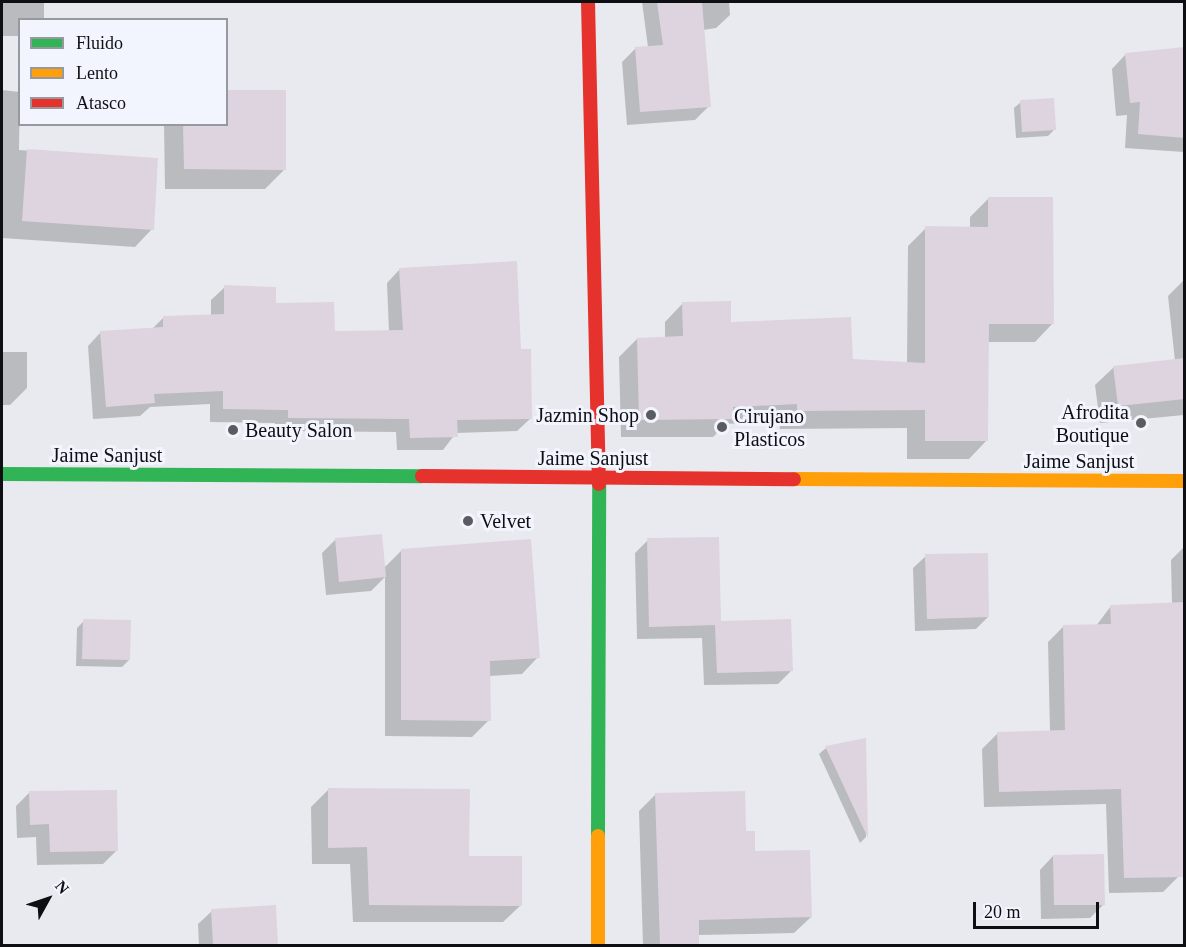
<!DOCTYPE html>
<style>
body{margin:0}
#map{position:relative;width:1186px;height:947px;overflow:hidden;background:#e9eaef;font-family:Georgia,serif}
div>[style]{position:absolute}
.shadow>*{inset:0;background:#0003}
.building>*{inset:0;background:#ded4e0}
.fast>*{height:14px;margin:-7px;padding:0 7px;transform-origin:7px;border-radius:7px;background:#30b455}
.slow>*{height:14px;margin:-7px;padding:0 7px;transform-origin:7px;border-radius:7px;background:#ff9f0a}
.jam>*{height:14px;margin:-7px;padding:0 7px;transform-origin:7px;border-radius:7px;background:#e5322d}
.dots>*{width:16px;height:16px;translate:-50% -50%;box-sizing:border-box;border:3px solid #f3f5fe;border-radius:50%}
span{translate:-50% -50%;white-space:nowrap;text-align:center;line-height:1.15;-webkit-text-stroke:6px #f3f5fe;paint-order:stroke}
.poi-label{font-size:20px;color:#0e0f12}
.right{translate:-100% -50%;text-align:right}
.left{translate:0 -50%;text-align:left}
.street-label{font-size:20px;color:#0e0f12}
.frame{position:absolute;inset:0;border:3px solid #0e0f12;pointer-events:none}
.legend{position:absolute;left:18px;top:18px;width:210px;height:108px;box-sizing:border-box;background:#f3f5fe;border:2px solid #9799a0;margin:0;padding:8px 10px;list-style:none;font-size:18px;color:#0e0f12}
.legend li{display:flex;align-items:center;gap:12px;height:30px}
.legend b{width:30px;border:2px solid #9799a0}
.north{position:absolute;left:18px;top:869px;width:60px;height:60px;-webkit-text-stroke:4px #f3f5fe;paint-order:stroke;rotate:50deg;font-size:16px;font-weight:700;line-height:24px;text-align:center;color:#0e0f12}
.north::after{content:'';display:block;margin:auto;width:21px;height:27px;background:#0e0f12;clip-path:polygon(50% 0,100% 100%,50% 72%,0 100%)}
.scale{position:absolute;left:973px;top:902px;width:126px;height:27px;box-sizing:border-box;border:3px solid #0e0f12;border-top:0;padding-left:8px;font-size:18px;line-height:21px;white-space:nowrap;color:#0e0f12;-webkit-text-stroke:4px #f3f5fe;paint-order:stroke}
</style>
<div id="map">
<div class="shadow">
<i style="clip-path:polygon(2px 2px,44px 2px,44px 20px,20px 20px,20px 36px,2px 36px)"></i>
<i style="clip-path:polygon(642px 2px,729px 2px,730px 15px,716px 28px,703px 30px,709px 106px,695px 120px,627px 125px,622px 62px,636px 48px,648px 47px)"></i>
<i style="clip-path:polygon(1184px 49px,1184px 152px,1125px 148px,1127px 115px,1116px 116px,1112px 69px,1125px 55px)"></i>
<i style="clip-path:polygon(2px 90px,20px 92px,19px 150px,157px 159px,152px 229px,135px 247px,2px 238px)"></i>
<i style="clip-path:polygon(1021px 102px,1054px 130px,1048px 136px,1016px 138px,1014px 108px)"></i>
<i style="clip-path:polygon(164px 124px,226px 124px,285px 169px,265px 189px,165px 189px)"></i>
<i style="clip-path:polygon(988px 199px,1053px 323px,1035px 342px,988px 342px,987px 440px,969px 459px,907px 459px,907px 428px,780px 429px,779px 421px,726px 424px,713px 437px,621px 437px,619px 357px,637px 339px,665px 338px,665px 322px,683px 303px,730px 324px,851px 361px,907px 364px,908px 246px,926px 228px,970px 229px,970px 217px)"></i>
<i style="clip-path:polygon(400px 269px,520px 351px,531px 418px,517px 431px,456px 433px,443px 450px,397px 450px,396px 432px,275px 431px,275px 423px,210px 422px,210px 404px,150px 407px,140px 416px,93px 419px,88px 346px,101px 332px,152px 329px,163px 318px,211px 316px,211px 300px,225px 287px,333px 333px,389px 332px,387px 283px)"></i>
<i style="clip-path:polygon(1184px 280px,1184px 415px,1100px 423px,1095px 385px,1114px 367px,1175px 361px,1168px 296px)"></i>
<i style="clip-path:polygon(2px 352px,27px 352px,27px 388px,10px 405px,2px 405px)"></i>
<i style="clip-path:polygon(336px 539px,384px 568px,402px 550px,538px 657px,522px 674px,489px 676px,489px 720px,472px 737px,385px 736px,385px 577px,371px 591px,326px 595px,322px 553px)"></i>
<i style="clip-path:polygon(648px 540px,720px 623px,791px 671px,778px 684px,704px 685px,702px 638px,637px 639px,635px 553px)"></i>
<i style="clip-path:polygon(1184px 547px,1184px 802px,1178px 877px,1163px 892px,1109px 893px,1106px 804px,984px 807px,982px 749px,998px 733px,1050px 732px,1048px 642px,1064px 626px,1096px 626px,1111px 606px,1172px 604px,1171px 560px)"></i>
<i style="clip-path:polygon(926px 556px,988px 617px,976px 629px,915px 631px,913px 568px)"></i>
<i style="clip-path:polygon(84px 621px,129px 660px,122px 667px,76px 666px,77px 628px)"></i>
<i style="clip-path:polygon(864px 740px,866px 837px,860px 843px,819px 754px,826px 748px)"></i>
<i style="clip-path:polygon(329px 789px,467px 857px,521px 905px,503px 922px,353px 922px,350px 864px,312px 864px,311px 807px)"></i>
<i style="clip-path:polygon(29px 793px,117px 850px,103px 864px,37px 865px,36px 837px,17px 838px,16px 806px)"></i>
<i style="clip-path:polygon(656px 794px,754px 853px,811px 917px,794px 933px,698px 935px,698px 946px,643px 946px,639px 811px)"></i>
<i style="clip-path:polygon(1053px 856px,1104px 904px,1090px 918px,1041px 919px,1040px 870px)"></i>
<i style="clip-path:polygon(274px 906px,277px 946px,199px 946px,198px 924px,212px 911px)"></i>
</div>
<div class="building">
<i style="clip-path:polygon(657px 2px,702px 2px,711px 107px,640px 112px,635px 47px,663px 45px)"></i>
<i style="clip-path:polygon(1185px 47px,1185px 138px,1138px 134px,1140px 102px,1130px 103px,1125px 53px)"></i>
<i style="clip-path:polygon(226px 90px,286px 90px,286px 170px,184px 169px,183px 124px,226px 124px)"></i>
<i style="clip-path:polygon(1054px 98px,1056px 130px,1022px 132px,1020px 100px)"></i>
<i style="clip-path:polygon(27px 149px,158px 158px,154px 230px,22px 221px)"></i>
<i style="clip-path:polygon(988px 197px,1053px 197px,1054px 324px,989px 324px,988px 441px,925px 441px,925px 410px,797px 411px,797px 404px,733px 407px,733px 419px,639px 420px,637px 338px,683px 336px,682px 302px,731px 301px,731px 322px,851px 317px,853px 359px,925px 363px,925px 226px,988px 227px)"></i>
<i style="clip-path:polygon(517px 261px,521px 349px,531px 349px,532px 419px,457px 420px,458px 437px,410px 438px,409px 419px,288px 418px,288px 410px,223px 409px,223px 391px,154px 394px,155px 403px,106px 407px,100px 331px,163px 327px,163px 316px,224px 314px,224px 285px,276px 287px,276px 303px,334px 302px,335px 331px,403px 330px,399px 268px)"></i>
<i style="clip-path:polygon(1185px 358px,1185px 399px,1118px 406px,1113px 366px)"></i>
<i style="clip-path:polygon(382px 534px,386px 577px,339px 582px,335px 538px)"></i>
<i style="clip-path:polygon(719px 537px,721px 621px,791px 619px,793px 671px,717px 673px,715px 625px,649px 627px,647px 538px)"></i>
<i style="clip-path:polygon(531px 539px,540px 658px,490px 661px,491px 721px,401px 720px,401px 549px)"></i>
<i style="clip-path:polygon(988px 553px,989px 617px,927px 619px,925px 554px)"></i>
<i style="clip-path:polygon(1185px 602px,1185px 877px,1124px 878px,1121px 789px,999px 792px,997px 732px,1065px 730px,1063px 625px,1111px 624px,1110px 605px)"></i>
<i style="clip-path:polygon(83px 619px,131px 620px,130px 660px,82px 659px)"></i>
<i style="clip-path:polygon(866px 738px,868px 838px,825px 746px)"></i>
<i style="clip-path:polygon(328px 788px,470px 789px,469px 856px,522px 856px,522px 906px,369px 905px,367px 847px,328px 848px)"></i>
<i style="clip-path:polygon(117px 790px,118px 851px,50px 852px,49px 824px,30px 825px,29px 791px)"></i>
<i style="clip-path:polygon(745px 791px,746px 831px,755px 831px,755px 851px,810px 850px,812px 917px,699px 920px,699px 945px,660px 945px,655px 793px)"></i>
<i style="clip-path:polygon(1104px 854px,1105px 905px,1054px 905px,1053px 855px)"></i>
<i style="clip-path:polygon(276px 905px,278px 945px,213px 945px,211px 909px)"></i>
</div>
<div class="fast">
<i style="left:2px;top:474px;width:420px;rotate:0.3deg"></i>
<i style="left:598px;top:836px;width:352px;rotate:-89.8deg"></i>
</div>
<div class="slow">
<i style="left:794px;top:479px;width:390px;rotate:0.3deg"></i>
<i style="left:598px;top:946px;width:110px;rotate:-90deg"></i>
</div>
<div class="jam">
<i style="left:588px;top:2px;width:482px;rotate:88.7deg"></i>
<i style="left:422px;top:476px;width:372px;rotate:0.5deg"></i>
</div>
<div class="dots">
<i style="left:651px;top:415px;background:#5b5c5f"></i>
<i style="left:1141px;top:423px;background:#5b5c5f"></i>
<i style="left:722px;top:427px;background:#5b5c5f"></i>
<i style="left:233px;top:430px;background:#5b5c5f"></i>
<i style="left:468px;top:521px;background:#5b5c5f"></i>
</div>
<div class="poi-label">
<span class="right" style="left:1129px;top:424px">Afrodita<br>Boutique</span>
<span class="right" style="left:639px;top:415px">Jazmin Shop</span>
<span class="left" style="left:734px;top:428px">Cirujano<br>Plasticos</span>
<span class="left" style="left:245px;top:430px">Beauty Salon</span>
<span class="left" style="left:480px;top:521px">Velvet</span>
</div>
<div class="street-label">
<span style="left:107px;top:455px">Jaime Sanjust</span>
<span style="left:593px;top:458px">Jaime Sanjust</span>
<span style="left:1079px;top:461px">Jaime Sanjust</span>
</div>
<div class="frame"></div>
<ul class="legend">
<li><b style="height:8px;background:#30b455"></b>Fluido</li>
<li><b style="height:8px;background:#ff9f0a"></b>Lento</li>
<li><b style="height:8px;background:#e5322d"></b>Atasco</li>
</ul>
<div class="north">N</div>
<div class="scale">20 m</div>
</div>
